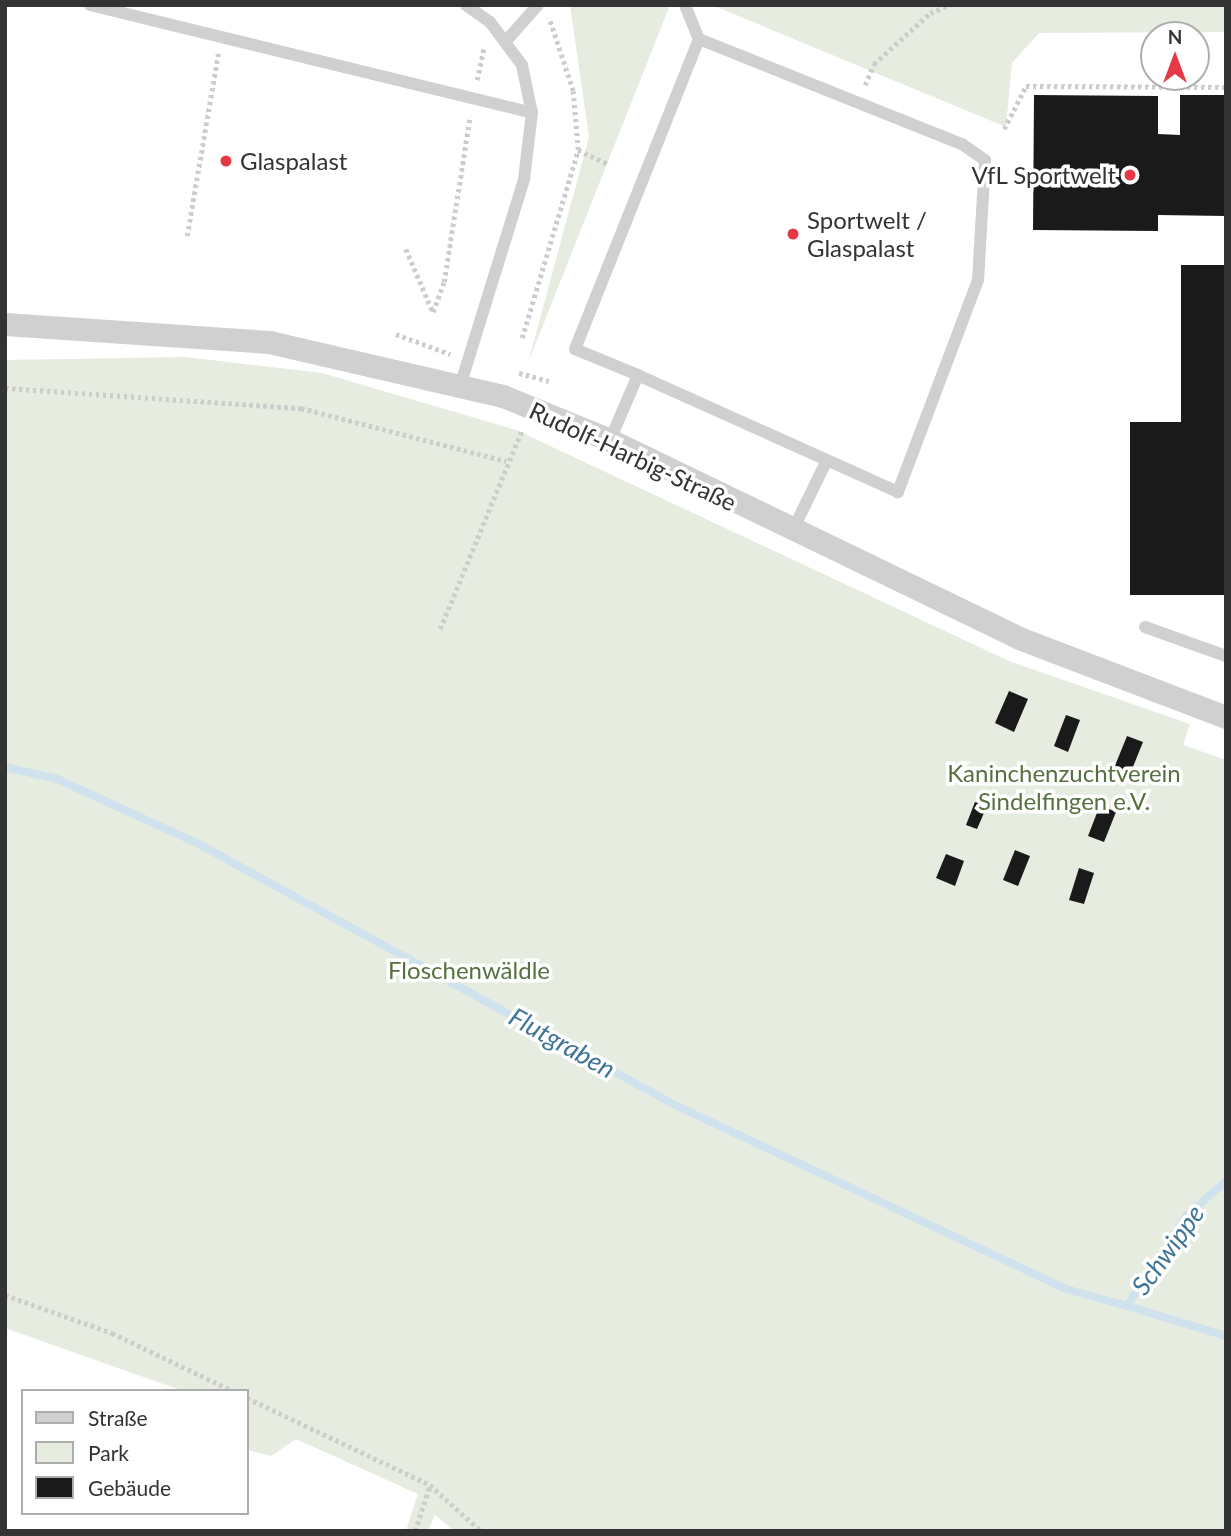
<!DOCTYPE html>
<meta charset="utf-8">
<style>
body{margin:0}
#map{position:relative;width:1231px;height:1536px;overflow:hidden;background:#fff;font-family:Lato,sans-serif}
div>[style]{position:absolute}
.green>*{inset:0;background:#e6ecdf}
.stream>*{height:8px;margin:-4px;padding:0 4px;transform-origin:4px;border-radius:4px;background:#cfe2ee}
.building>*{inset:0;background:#1a1a1a}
.path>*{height:4.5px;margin-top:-2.25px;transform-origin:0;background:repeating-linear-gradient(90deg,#cdcdcd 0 3.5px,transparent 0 7px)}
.service>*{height:12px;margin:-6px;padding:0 6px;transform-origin:6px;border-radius:6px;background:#d0d0d0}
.minor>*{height:23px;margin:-11.5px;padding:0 11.5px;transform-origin:11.5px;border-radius:11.5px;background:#d0d0d0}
.dots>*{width:19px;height:19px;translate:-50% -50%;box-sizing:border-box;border:4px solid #fff;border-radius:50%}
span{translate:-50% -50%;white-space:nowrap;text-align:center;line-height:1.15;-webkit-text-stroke:7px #fff;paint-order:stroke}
.poi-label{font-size:24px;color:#333}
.left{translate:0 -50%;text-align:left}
.right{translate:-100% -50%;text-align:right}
.street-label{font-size:24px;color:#333}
.park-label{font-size:24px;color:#56703f}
.water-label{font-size:26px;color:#3f7597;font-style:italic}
.frame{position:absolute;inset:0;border:7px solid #333;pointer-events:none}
.legend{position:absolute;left:21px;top:1389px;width:228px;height:126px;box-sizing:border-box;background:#fff;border:2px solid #adadad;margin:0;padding:9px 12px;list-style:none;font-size:21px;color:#333}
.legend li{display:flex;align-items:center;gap:14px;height:35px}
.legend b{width:35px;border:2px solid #adadad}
.north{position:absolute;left:1140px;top:21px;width:70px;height:70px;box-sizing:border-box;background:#fff;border:2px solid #adadad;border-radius:50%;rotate:0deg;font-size:19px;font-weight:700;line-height:28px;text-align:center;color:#333}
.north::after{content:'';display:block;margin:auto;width:24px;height:32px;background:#e63946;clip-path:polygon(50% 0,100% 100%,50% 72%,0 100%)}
</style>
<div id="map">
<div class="green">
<i style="clip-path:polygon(570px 5px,670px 5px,528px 363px,589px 137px)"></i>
<i style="clip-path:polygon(712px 5px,1226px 5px,1226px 32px,1039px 33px,1012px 63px,1006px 127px)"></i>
<i style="clip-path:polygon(185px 357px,322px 373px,516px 430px,1009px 661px,1190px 724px,1183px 745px,1226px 760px,1226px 1531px,454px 1531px,435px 1515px,428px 1531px,406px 1531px,418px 1494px,296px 1439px,271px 1456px,247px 1450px,247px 1391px,183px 1391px,5px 1328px,5px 360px)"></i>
</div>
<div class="stream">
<i style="left:5px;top:767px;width:53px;rotate:13deg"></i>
<i style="left:57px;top:779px;width:154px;rotate:24.6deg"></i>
<i style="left:197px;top:843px;width:543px;rotate:28.74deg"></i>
<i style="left:673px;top:1104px;width:434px;rotate:25.2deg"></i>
<i style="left:1066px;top:1289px;width:63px;rotate:15.6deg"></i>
<i style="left:1226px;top:1181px;width:52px;rotate:138.9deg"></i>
<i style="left:1187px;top:1215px;width:109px;rotate:123.4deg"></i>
<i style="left:1127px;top:1306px;width:103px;rotate:16.9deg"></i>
</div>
<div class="building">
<i style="clip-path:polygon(1034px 95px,1158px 96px,1158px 134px,1180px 135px,1180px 95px,1226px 95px,1226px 216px,1158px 215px,1158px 231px,1033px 230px)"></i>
<i style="clip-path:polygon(1181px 265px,1226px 265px,1226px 595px,1130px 595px,1130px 422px,1181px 422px)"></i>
<i style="clip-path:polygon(1009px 691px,1028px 699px,1014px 732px,995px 723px)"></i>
<i style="clip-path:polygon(1066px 715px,1080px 720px,1068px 752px,1054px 746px)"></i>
<i style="clip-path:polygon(1127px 736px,1143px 742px,1130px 774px,1114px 768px)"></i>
<i style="clip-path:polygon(975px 802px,987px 806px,977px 829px,966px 825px)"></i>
<i style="clip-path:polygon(1100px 805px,1116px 812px,1104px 842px,1088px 836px)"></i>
<i style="clip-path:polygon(1015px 850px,1030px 856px,1018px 886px,1003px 880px)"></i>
<i style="clip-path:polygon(946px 854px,964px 861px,955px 886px,936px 878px)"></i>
<i style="clip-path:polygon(1079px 868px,1094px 873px,1084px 904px,1069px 900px)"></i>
</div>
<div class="path">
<i style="left:477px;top:80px;width:34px;rotate:-78deg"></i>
<i style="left:865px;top:85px;width:23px;rotate:-67deg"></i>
<i style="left:874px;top:64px;width:76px;rotate:-42.3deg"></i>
<i style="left:930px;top:13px;width:22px;rotate:-22deg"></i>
<i style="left:1004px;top:129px;width:48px;rotate:-62.9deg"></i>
<i style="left:1026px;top:86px;width:200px;rotate:0.3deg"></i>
<i style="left:578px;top:150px;width:35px;rotate:25deg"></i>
<i style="left:187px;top:236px;width:185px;rotate:-80.3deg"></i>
<i style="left:406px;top:249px;width:69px;rotate:66.8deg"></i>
<i style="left:433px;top:312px;width:32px;rotate:-70deg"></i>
<i style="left:444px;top:282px;width:168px;rotate:-81.1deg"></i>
<i style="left:396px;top:334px;width:58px;rotate:20.3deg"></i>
<i style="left:522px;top:338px;width:196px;rotate:-73.4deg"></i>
<i style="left:578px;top:150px;width:59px;rotate:-94.8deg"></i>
<i style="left:573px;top:91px;width:77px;rotate:-108.2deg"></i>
<i style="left:519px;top:373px;width:31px;rotate:15deg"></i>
<i style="left:5px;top:388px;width:297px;rotate:3.9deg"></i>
<i style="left:301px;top:408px;width:212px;rotate:14.5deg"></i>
<i style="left:440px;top:629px;width:215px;rotate:-67.6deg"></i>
<i style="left:5px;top:1295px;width:114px;rotate:19.6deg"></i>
<i style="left:112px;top:1333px;width:134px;rotate:25.6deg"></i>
<i style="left:247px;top:1398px;width:203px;rotate:25.4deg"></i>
<i style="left:430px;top:1485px;width:69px;rotate:42deg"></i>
<i style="left:415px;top:1531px;width:48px;rotate:-71.9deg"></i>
</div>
<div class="service">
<i style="left:90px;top:5px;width:455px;rotate:13.7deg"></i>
<i style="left:685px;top:5px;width:37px;rotate:68deg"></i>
<i style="left:506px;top:41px;width:48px;rotate:-48.4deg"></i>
<i style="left:461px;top:383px;width:214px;rotate:-72.8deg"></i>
<i style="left:524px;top:179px;width:66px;rotate:-83.1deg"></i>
<i style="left:532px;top:113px;width:49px;rotate:-101.8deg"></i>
<i style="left:522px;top:65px;width:54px;rotate:-126.7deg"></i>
<i style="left:490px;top:22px;width:29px;rotate:-145deg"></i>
<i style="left:610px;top:440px;width:71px;rotate:-66.7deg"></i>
<i style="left:638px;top:375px;width:68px;rotate:-157.6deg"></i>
<i style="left:575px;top:349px;width:334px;rotate:-68.2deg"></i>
<i style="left:699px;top:39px;width:283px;rotate:21.8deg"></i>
<i style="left:962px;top:144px;width:28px;rotate:35deg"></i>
<i style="left:985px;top:160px;width:120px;rotate:93.3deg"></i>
<i style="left:978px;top:280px;width:227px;rotate:110.7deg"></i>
<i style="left:898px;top:492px;width:285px;rotate:-155.8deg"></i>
<i style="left:792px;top:532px;width:78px;rotate:-64.1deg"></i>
<i style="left:1145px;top:627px;width:86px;rotate:19.7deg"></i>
</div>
<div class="minor">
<i style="left:5px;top:324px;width:265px;rotate:3.9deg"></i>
<i style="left:269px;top:342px;width:240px;rotate:13deg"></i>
<i style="left:503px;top:396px;width:116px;rotate:22.4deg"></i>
<i style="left:610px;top:440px;width:454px;rotate:25.8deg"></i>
<i style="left:1019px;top:638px;width:222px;rotate:20.9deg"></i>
</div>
<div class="dots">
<i style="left:226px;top:161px;background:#e63946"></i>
<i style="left:1130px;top:175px;background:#e63946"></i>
<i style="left:793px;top:234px;background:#e63946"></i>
</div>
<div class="poi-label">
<span class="left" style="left:240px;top:161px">Glaspalast</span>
<span class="right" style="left:1116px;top:175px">VfL Sportwelt</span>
<span class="left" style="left:807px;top:234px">Sportwelt /<br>Glaspalast</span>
</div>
<div class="street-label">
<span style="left:633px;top:456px;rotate:25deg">Rudolf-Harbig-Straße</span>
</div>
<div class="park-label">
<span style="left:1064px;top:787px">Kaninchenzuchtverein<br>Sindelfingen e.V.</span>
<span style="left:469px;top:970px">Floschenwäldle</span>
</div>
<div class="water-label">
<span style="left:562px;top:1043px;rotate:29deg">Flutgraben</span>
<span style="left:1168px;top:1250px;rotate:-54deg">Schwippe</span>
</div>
<div class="frame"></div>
<ul class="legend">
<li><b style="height:9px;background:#d0d0d0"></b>Straße</li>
<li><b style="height:19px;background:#e6ecdf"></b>Park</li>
<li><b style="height:19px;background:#1a1a1a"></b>Gebäude</li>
</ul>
<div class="north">N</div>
</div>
